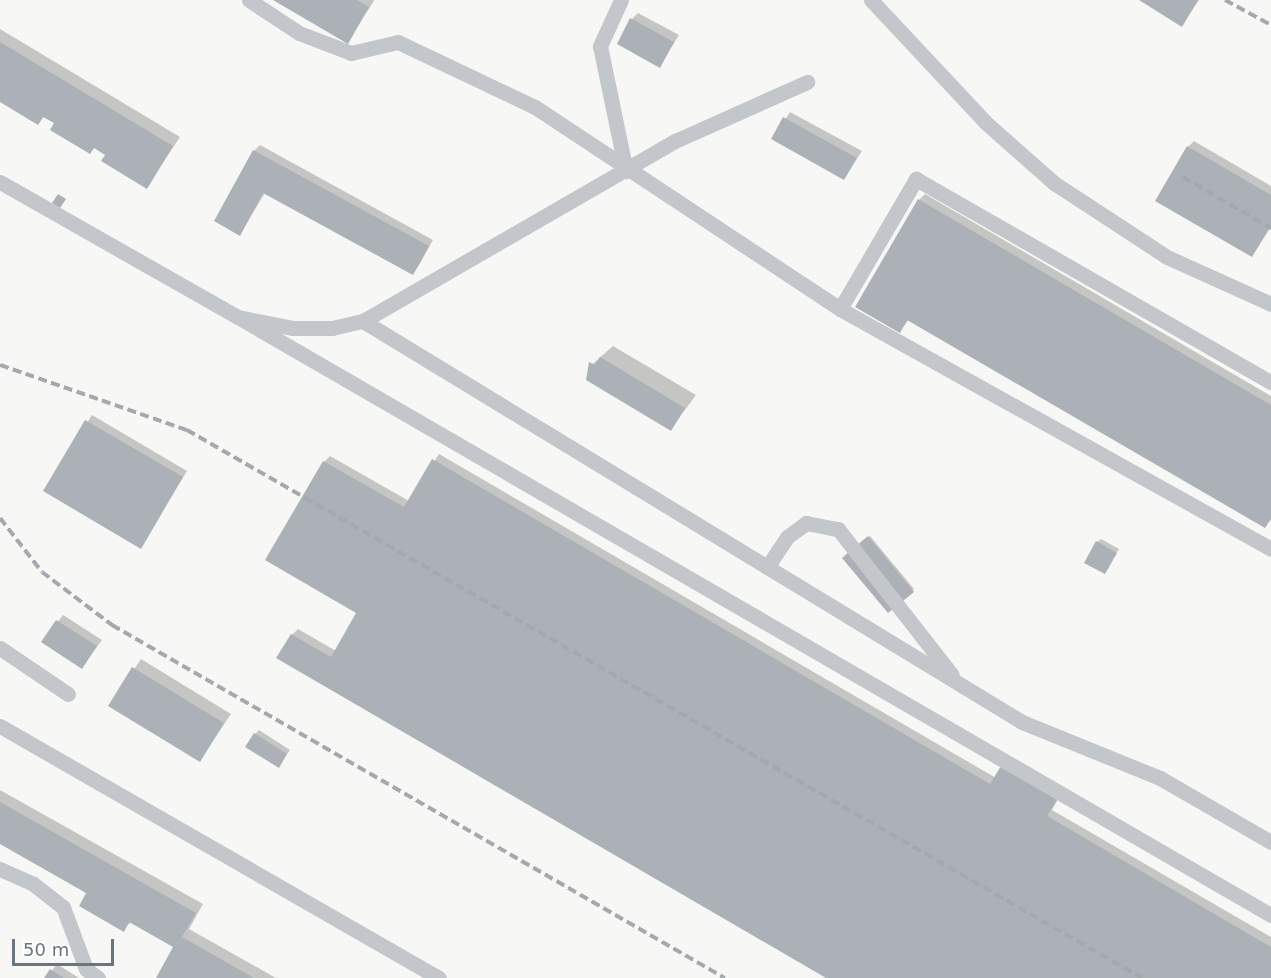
<!DOCTYPE html>
<style>
body{margin:0}
#map{position:relative;width:1271px;height:978px;overflow:hidden;background:#f7f7f5;font-family:"DejaVu Sans",sans-serif}
div>[style]{position:absolute}
.shadow>*{inset:0;background:#0003}
.building>*{inset:0;background:#abb1b7}
.minor>*{height:15px;margin:-7.5px;padding:0 7.5px;transform-origin:7.5px;border-radius:7.5px;background:#c3c6ca}
.rail>*{height:4px;margin-top:-2px;transform-origin:0;background:repeating-linear-gradient(90deg,#a5a9ae 0 9px,transparent 0 13.5px)}
span{translate:-50% -50%;white-space:nowrap;text-align:center;line-height:1.15;-webkit-text-stroke:6px #fff;paint-order:stroke}
.scale{position:absolute;left:12px;top:939px;width:102px;height:27px;box-sizing:border-box;border:3px solid #697583;border-top:0;padding-left:8px;font-size:18px;line-height:21px;white-space:nowrap;color:#697583;-webkit-text-stroke:4px #fff;paint-order:stroke}
</style>
<div id="map">
<div class="shadow">
<i style="clip-path:polygon(276px 0,373px 0,374px 1px,347px 42px)"></i>
<i style="clip-path:polygon(1141px 0,1199px 0,1182px 25px)"></i>
<i style="clip-path:polygon(638px 13px,679px 35px,660px 66px,632px 19px)"></i>
<i style="clip-path:polygon(0 29px,180px 137px,147px 187px,107px 154px,95px 147px,90px 152px,45px 116px,38px 123px,0 100px)"></i>
<i style="clip-path:polygon(790px 112px,862px 151px,844px 178px,773px 138px)"></i>
<i style="clip-path:polygon(1194px 141px,1271px 186px,1271px 227px,1252px 256px,1188px 147px)"></i>
<i style="clip-path:polygon(260px 145px,433px 240px,418px 267px,412px 273px,265px 193px,240px 234px,254px 151px)"></i>
<i style="clip-path:polygon(925px 194px,1271px 396px,1271px 520px,1265px 527px,909px 319px,900px 332px,919px 200px)"></i>
<i style="clip-path:polygon(613px 346px,696px 395px,671px 429px,588px 368px)"></i>
<i style="clip-path:polygon(92px 415px,187px 471px,140px 547px,45px 490px)"></i>
<i style="clip-path:polygon(439px 454px,996px 778px,1062px 792px,1052px 810px,1271px 937px,1271px 978px,829px 978px,292px 635px,298px 629px,336px 651px,358px 613px,267px 560px,325px 461px,330px 456px,409px 501px)"></i>
<i style="clip-path:polygon(870px 536px,914px 589px,888px 611px,844px 558px)"></i>
<i style="clip-path:polygon(1101px 539px,1119px 549px,1105px 572px,1097px 542px)"></i>
<i style="clip-path:polygon(63px 615px,102px 640px,82px 667px,43px 641px)"></i>
<i style="clip-path:polygon(141px 659px,231px 714px,200px 760px,110px 705px)"></i>
<i style="clip-path:polygon(259px 730px,290px 750px,279px 766px,255px 734px)"></i>
<i style="clip-path:polygon(0 790px,203px 904px,189px 929px,276px 978px,157px 978px,175px 946px,131px 922px,123px 930px,88px 892px,0 843px)"></i>
<i style="clip-path:polygon(57px 964px,79px 978px,46px 978px)"></i>
</div>
<div class="building">
<i style="clip-path:polygon(273px 0,357px 0,369px 7px,348px 44px)"></i>
<i style="clip-path:polygon(1139px 0,1198px 0,1182px 27px)"></i>
<i style="clip-path:polygon(630px 18px,674px 42px,660px 68px,617px 44px)"></i>
<i style="clip-path:polygon(0 42px,173px 146px,147px 189px,101px 161px,105px 155px,94px 148px,90px 154px,50px 130px,54px 123px,43px 117px,38px 125px,0 102px)"></i>
<i style="clip-path:polygon(783px 117px,857px 158px,844px 180px,771px 139px)"></i>
<i style="clip-path:polygon(1187px 146px,1271px 195px,1271px 225px,1252px 257px,1155px 201px)"></i>
<i style="clip-path:polygon(253px 150px,429px 246px,413px 275px,263px 193px,240px 236px,214px 221px)"></i>
<i style="clip-path:polygon(58px 194px,66px 199px,60px 208px,52px 203px)"></i>
<i style="clip-path:polygon(918px 199px,1271px 405px,1271px 518px,1265px 528px,907px 320px,900px 333px,855px 307px)"></i>
<i style="clip-path:polygon(600px 357px,685px 408px,671px 431px,586px 380px,589px 362px,595px 365px)"></i>
<i style="clip-path:polygon(85px 420px,183px 477px,141px 549px,43px 491px)"></i>
<i style="clip-path:polygon(432px 459px,990px 784px,1001px 766px,1058px 798px,1047px 816px,1271px 947px,1271px 978px,826px 978px,276px 658px,291px 634px,331px 657px,356px 613px,265px 560px,323px 461px,404px 507px)"></i>
<i style="clip-path:polygon(868px 536px,914px 592px,888px 613px,842px 558px)"></i>
<i style="clip-path:polygon(1096px 541px,1117px 553px,1105px 574px,1084px 563px)"></i>
<i style="clip-path:polygon(56px 620px,97px 646px,82px 669px,41px 642px)"></i>
<i style="clip-path:polygon(132px 667px,224px 723px,200px 762px,108px 706px)"></i>
<i style="clip-path:polygon(254px 733px,287px 754px,279px 768px,245px 747px)"></i>
<i style="clip-path:polygon(0 802px,196px 913px,182px 937px,254px 978px,156px 978px,173px 947px,129px 922px,124px 932px,79px 906px,86px 893px,0 844px)"></i>
<i style="clip-path:polygon(50px 969px,64px 978px,44px 978px)"></i>
</div>
<div class="minor">
<i style="left:249px;top:0;width:60px;rotate:33.4deg"></i>
<i style="left:299px;top:33px;width:56px;rotate:21deg"></i>
<i style="left:351px;top:53px;width:48px;rotate:-13.2deg"></i>
<i style="left:398px;top:42px;width:152px;rotate:25.4deg"></i>
<i style="left:535px;top:107px;width:366px;rotate:33.5deg"></i>
<i style="left:840px;top:309px;width:493px;rotate:29.1deg"></i>
<i style="left:621px;top:0;width:51px;rotate:114.5deg"></i>
<i style="left:600px;top:46px;width:128px;rotate:78.3deg"></i>
<i style="left:871px;top:0;width:167px;rotate:46.9deg"></i>
<i style="left:985px;top:122px;width:92px;rotate:41.5deg"></i>
<i style="left:1054px;top:183px;width:135px;rotate:33.2deg"></i>
<i style="left:1167px;top:257px;width:114px;rotate:24.3deg"></i>
<i style="left:0;top:182px;width:274px;rotate:29.6deg"></i>
<i style="left:238px;top:317px;width:55px;rotate:11.5deg"></i>
<i style="left:292px;top:328px;width:40px"></i>
<i style="left:332px;top:328px;width:32px;rotate:-13deg"></i>
<i style="left:363px;top:321px;width:360px;rotate:-30deg"></i>
<i style="left:675px;top:141px;width:145px;rotate:-24.1deg"></i>
<i style="left:840px;top:309px;width:151px;rotate:-59.7deg"></i>
<i style="left:916px;top:179px;width:409px;rotate:29.8deg"></i>
<i style="left:238px;top:317px;width:1194px;rotate:30.07deg"></i>
<i style="left:363px;top:321px;width:771px;rotate:31.32deg"></i>
<i style="left:1022px;top:722px;width:149px;rotate:22.1deg"></i>
<i style="left:1160px;top:778px;width:128px;rotate:30deg"></i>
<i style="left:767px;top:567px;width:36px;rotate:-56deg"></i>
<i style="left:787px;top:537px;width:24px;rotate:-36deg"></i>
<i style="left:806px;top:523px;width:33px;rotate:11deg"></i>
<i style="left:838px;top:529px;width:185px;rotate:52deg"></i>
<i style="left:0;top:648px;width:82px;rotate:34.1deg"></i>
<i style="left:0;top:726px;width:506px;rotate:29.86deg"></i>
<i style="left:0;top:869px;width:35px;rotate:24deg"></i>
<i style="left:32px;top:883px;width:39px;rotate:38deg"></i>
<i style="left:63px;top:907px;width:66px;rotate:69.6deg"></i>
<i style="left:86px;top:969px;width:15px;rotate:37deg"></i>
</div>
<div class="rail">
<i style="left:1225px;top:0;width:52px;rotate:28.5deg"></i>
<i style="left:1183px;top:177px;width:102px;rotate:30.1deg"></i>
<i style="left:0;top:365px;width:198px;rotate:19.2deg"></i>
<i style="left:187px;top:430px;width:1101px;rotate:29.85deg"></i>
<i style="left:0;top:518px;width:68px;rotate:52.1deg"></i>
<i style="left:42px;top:572px;width:88px;rotate:37.1deg"></i>
<i style="left:112px;top:625px;width:707px;rotate:29.94deg"></i>
</div>
<div class="scale">50 m</div>
</div>
